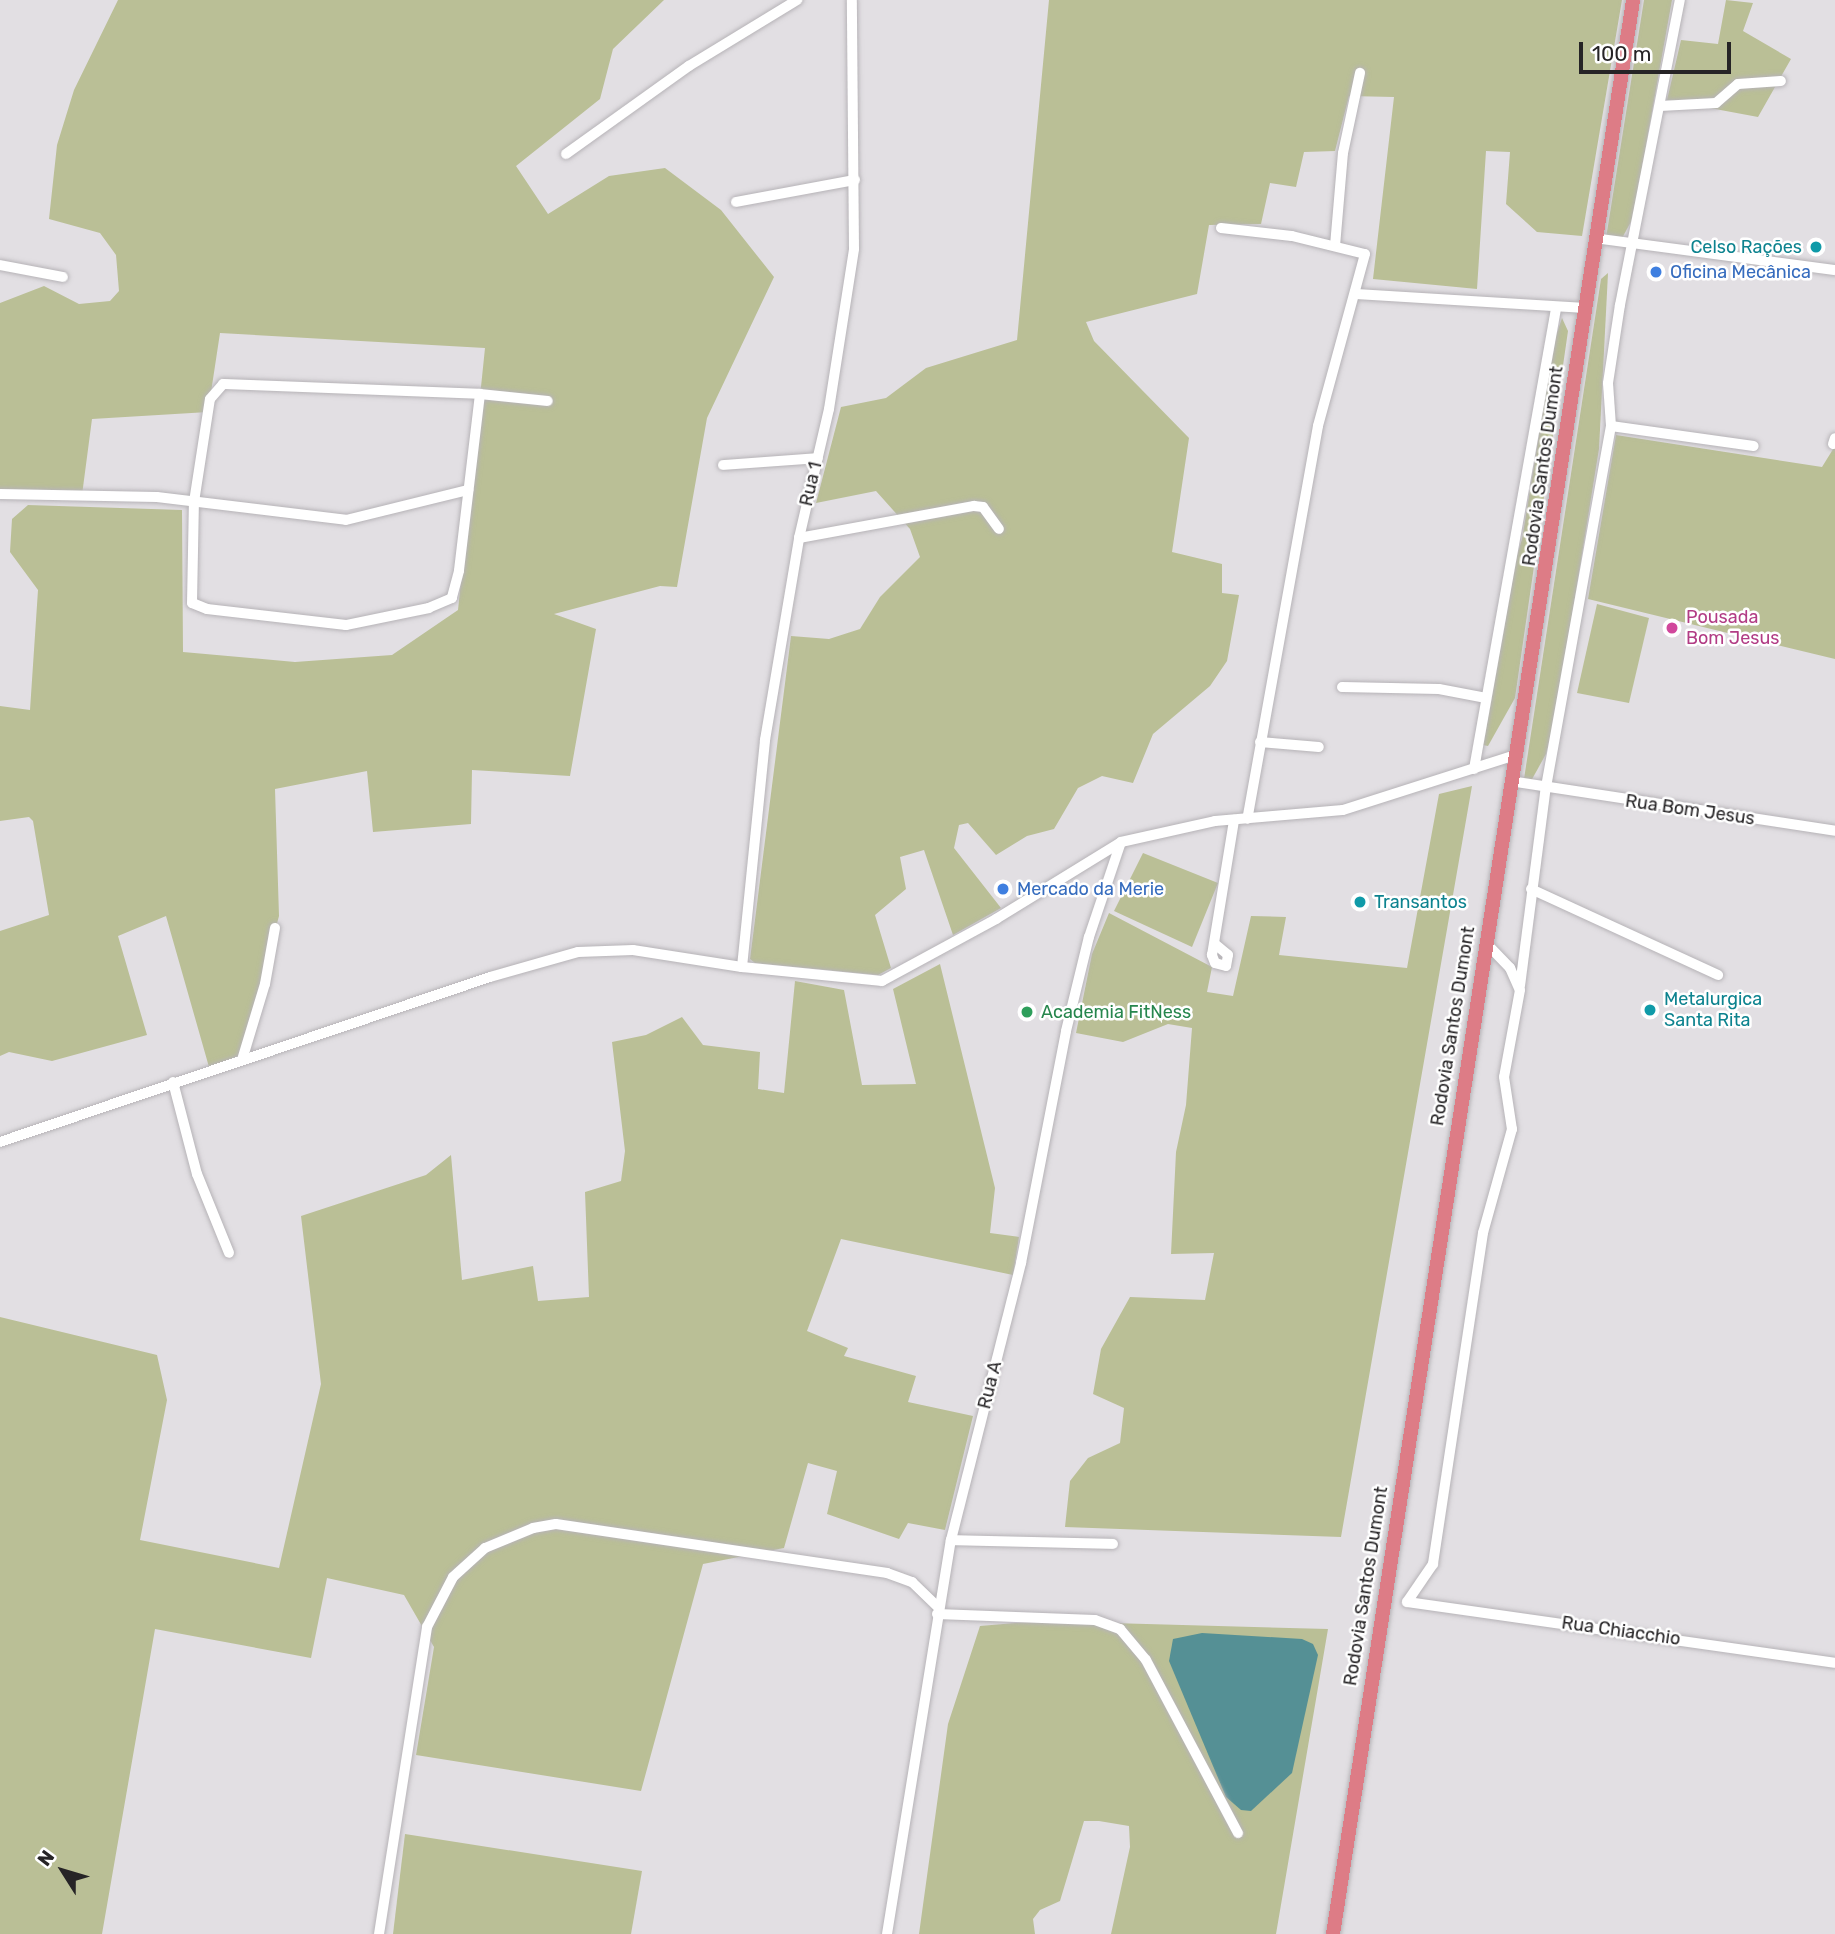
<!DOCTYPE html>
<meta charset="utf-8">
<style>
body{margin:0}
#map{position:relative;width:1835px;height:1934px;overflow:hidden;background:#e2dfe3;font-family:Rubik,sans-serif}
div>[style]{position:absolute}
.green>*{inset:0;background:#babf96}
.water>*{inset:0;background:#559095}
.roads{filter:drop-shadow(0 0 2px #b6b3b7) drop-shadow(0 0 2px #b6b3b7)}
.minor>*{height:10px;margin:-5px;padding:0 5px;transform-origin:5px;border-radius:5px;background:#fff}
.highway>*{height:14px;margin:-7px;padding:0 7px;transform-origin:7px;border-radius:7px;background:#dd7c86}
.dots>*{width:19px;height:19px;translate:-50% -50%;box-sizing:border-box;border:4px solid #fff;border-radius:50%}
span{translate:-50% -50%;white-space:nowrap;text-align:center;line-height:1.15;-webkit-text-stroke:5px #fff;paint-order:stroke}
.culture-label{font-size:18px;color:#0d838f}
.right{translate:-100% -50%;text-align:right}
.left{translate:0 -50%;text-align:left}
.shop-label{font-size:18px;color:#366cbe}
.street-label{font-size:18px;color:#262426}
.hotel-label{font-size:18px;color:#b23c85}
.leisure-label{font-size:18px;color:#27864d}
.north{position:absolute;left:28px;top:1836px;width:70px;height:70px;-webkit-text-stroke:5px #fff;paint-order:stroke;rotate:307deg;font-size:19px;font-weight:700;line-height:28px;text-align:center;color:#262426}
.north::after{content:'';display:block;margin:auto;width:24px;height:32px;background:#262426;clip-path:polygon(50% 0,100% 100%,50% 72%,0 100%)}
.scale{position:absolute;left:1579px;top:42px;width:152px;height:32px;box-sizing:border-box;border:4px solid #262426;border-top:0;padding-left:9px;font-size:21px;line-height:24px;white-space:nowrap;color:#262426;-webkit-text-stroke:5px #fff;paint-order:stroke}
</style>
<div id="map">
<div class="green">
<i style="clip-path:polygon(118px 0,664px 0,613px 49px,600px 99px,516px 166px,548px 214px,609px 176px,665px 168px,721px 210px,774px 277px,707px 418px,677px 587px,660px 586px,554px 614px,596px 629px,570px 776px,472px 770px,471px 824px,373px 832px,367px 771px,275px 789px,279px 916px,241px 1055px,209px 1067px,166px 916px,118px 936px,147px 1035px,52px 1061px,9px 1052px,0 1056px,0 931px,49px 915px,33px 821px,29px 817px,0 821px,0 706px,30px 710px,38px 590px,10px 552px,12px 519px,28px 505px,182px 510px,183px 652px,295px 662px,392px 655px,458px 610px,485px 348px,220px 333px,208px 412px,92px 419px,82px 495px,0 494px,0 303px,44px 286px,79px 304px,110px 301px,119px 291px,116px 255px,100px 233px,49px 219px,57px 145px,74px 90px)"></i>
<i style="clip-path:polygon(1049px 0,1622px 0,1582px 236px,1537px 232px,1506px 204px,1510px 152px,1486px 151px,1477px 289px,1373px 279px,1394px 97px,1349px 96px,1335px 151px,1304px 152px,1296px 187px,1270px 183px,1261px 224px,1209px 225px,1197px 294px,1086px 322px,1094px 341px,1189px 438px,1172px 552px,1222px 564px,1222px 593px,1239px 595px,1227px 661px,1210px 686px,1153px 734px,1133px 783px,1102px 776px,1078px 788px,1054px 829px,1027px 836px,996px 855px,968px 823px,959px 825px,954px 848px,1001px 908px,953px 935px,924px 850px,900px 857px,906px 889px,875px 915px,891px 968px,878px 975px,755px 963px,750px 959px,791px 636px,829px 639px,860px 629px,880px 597px,920px 557px,910px 529px,876px 491px,816px 503px,841px 407px,886px 398px,926px 368px,1017px 340px)"></i>
<i style="clip-path:polygon(1644px 0,1672px 0,1633px 218px,1621px 240px,1606px 238px)"></i>
<i style="clip-path:polygon(1726px 0,1753px 3px,1743px 31px,1791px 59px,1758px 117px,1667px 100px,1681px 40px,1718px 44px)"></i>
<i style="clip-path:polygon(1608px 273px,1599px 449px,1556px 715px,1546px 754px,1531px 781px,1524px 779px,1601px 279px)"></i>
<i style="clip-path:polygon(1562px 318px,1568px 331px,1515px 698px,1488px 746px,1483px 745px,1509px 582px,1522px 539px,1554px 342px)"></i>
<i style="clip-path:polygon(1616px 435px,1822px 467px,1835px 446px,1835px 659px,1588px 599px)"></i>
<i style="clip-path:polygon(1597px 604px,1649px 618px,1629px 703px,1577px 693px)"></i>
<i style="clip-path:polygon(1472px 786px,1341px 1537px,1065px 1527px,1070px 1481px,1088px 1458px,1120px 1443px,1124px 1408px,1093px 1394px,1101px 1349px,1130px 1297px,1205px 1300px,1214px 1253px,1171px 1254px,1176px 1152px,1186px 1105px,1192px 1028px,1168px 1024px,1123px 1042px,1076px 1033px,1092px 954px,1109px 913px,1212px 967px,1207px 992px,1233px 996px,1251px 916px,1286px 917px,1279px 955px,1407px 968px,1439px 794px)"></i>
<i style="clip-path:polygon(1143px 853px,1218px 883px,1192px 947px,1114px 911px)"></i>
<i style="clip-path:polygon(940px 964px,995px 1188px,990px 1233px,1019px 1237px,1013px 1275px,841px 1239px,807px 1331px,848px 1348px,844px 1356px,916px 1376px,908px 1402px,973px 1416px,945px 1530px,908px 1523px,899px 1539px,827px 1514px,837px 1471px,808px 1463px,784px 1548px,703px 1564px,641px 1791px,416px 1755px,434px 1647px,404px 1595px,327px 1578px,311px 1658px,155px 1629px,102px 1934px,0 1934px,0 1317px,157px 1355px,167px 1400px,140px 1540px,279px 1568px,321px 1384px,301px 1216px,426px 1175px,451px 1155px,462px 1280px,533px 1266px,538px 1301px,589px 1297px,585px 1192px,621px 1181px,625px 1151px,612px 1042px,646px 1035px,682px 1017px,703px 1045px,760px 1052px,758px 1089px,784px 1093px,795px 981px,844px 990px,862px 1085px,916px 1084px,893px 989px)"></i>
<i style="clip-path:polygon(1039px 1621px,1328px 1629px,1276px 1934px,1111px 1934px,1130px 1847px,1129px 1826px,1099px 1821px,1084px 1821px,1060px 1901px,1040px 1910px,1033px 1919px,1035px 1934px,919px 1934px,948px 1724px,980px 1626px)"></i>
<i style="clip-path:polygon(405px 1834px,642px 1871px,631px 1934px,393px 1934px)"></i>
</div>
<div class="water">
<i style="clip-path:polygon(1202px 1633px,1302px 1639px,1313px 1644px,1318px 1655px,1292px 1773px,1251px 1811px,1241px 1810px,1226px 1797px,1169px 1661px,1173px 1639px)"></i>
</div>
<div class="roads">
<div class="minor">
<i style="left:1660px;top:106px;width:56px;rotate:-3.1deg"></i>
<i style="left:1716px;top:103px;width:29px;rotate:-41deg"></i>
<i style="left:1738px;top:84px;width:43px;rotate:-4deg"></i>
<i style="left:566px;top:154px;width:151px;rotate:-35.6deg"></i>
<i style="left:689px;top:66px;width:127px;rotate:-31.4deg"></i>
<i style="left:736px;top:202px;width:121px;rotate:-10.5deg"></i>
<i style="left:1221px;top:228px;width:71px;rotate:6.4deg"></i>
<i style="left:1292px;top:236px;width:75px;rotate:13.9deg"></i>
<i style="left:1365px;top:254px;width:178px;rotate:105.3deg"></i>
<i style="left:1318px;top:426px;width:399px;rotate:100.2deg"></i>
<i style="left:1594px;top:238px;width:243px;rotate:7.6deg"></i>
<i style="left:1335px;top:246px;width:93px;rotate:-85.1deg"></i>
<i style="left:1343px;top:153px;width:82px;rotate:-78deg"></i>
<i style="left:0;top:265px;width:64px;rotate:10.8deg"></i>
<i style="left:1357px;top:294px;width:228px;rotate:3.5deg"></i>
<i style="left:223px;top:384px;width:257px;rotate:2.2deg"></i>
<i style="left:480px;top:394px;width:178px;rotate:96.8deg"></i>
<i style="left:459px;top:571px;width:28px;rotate:105deg"></i>
<i style="left:452px;top:598px;width:25px;rotate:157deg"></i>
<i style="left:429px;top:608px;width:85px;rotate:168.4deg"></i>
<i style="left:346px;top:625px;width:140px;rotate:-173.4deg"></i>
<i style="left:207px;top:609px;width:16px;rotate:-158deg"></i>
<i style="left:192px;top:603px;width:101px;rotate:-88.9deg"></i>
<i style="left:194px;top:502px;width:104px;rotate:-81.2deg"></i>
<i style="left:210px;top:399px;width:20px;rotate:-49deg"></i>
<i style="left:480px;top:394px;width:68px;rotate:5.9deg"></i>
<i style="left:1611px;top:426px;width:144px;rotate:8deg"></i>
<i style="left:1833px;top:444px;width:6px;rotate:-72deg"></i>
<i style="left:723px;top:465px;width:95px;rotate:-4.2deg"></i>
<i style="left:0;top:494px;width:157px;rotate:1.1deg"></i>
<i style="left:157px;top:497px;width:190px;rotate:6.9deg"></i>
<i style="left:346px;top:520px;width:126px;rotate:-13.8deg"></i>
<i style="left:799px;top:538px;width:178px;rotate:-10.4deg"></i>
<i style="left:974px;top:506px;width:9px;rotate:6deg"></i>
<i style="left:983px;top:507px;width:27px;rotate:54deg"></i>
<i style="left:1342px;top:687px;width:97px;rotate:1.2deg"></i>
<i style="left:1439px;top:689px;width:48px;rotate:10.8deg"></i>
<i style="left:1260px;top:742px;width:59px;rotate:4.8deg"></i>
<i style="left:1474px;top:769px;width:467px;rotate:-79.9deg"></i>
<i style="left:1510px;top:781px;width:329px;rotate:8.7deg"></i>
<i style="left:1531px;top:889px;width:206px;rotate:24.7deg"></i>
<i style="left:1486px;top:943px;width:35px;rotate:46deg"></i>
<i style="left:1510px;top:968px;width:24px;rotate:66deg"></i>
<i style="left:1520px;top:990px;width:88px;rotate:100.4deg"></i>
<i style="left:1504px;top:1077px;width:53px;rotate:81.3deg"></i>
<i style="left:1512px;top:1129px;width:108px;rotate:105.6deg"></i>
<i style="left:1483px;top:1233px;width:335px;rotate:98.6deg"></i>
<i style="left:1433px;top:1564px;width:46px;rotate:124.4deg"></i>
<i style="left:1407px;top:1602px;width:432px;rotate:8.1deg"></i>
<i style="left:1215px;top:944px;width:17px;rotate:40deg"></i>
<i style="left:1228px;top:955px;width:11px;rotate:100deg"></i>
<i style="left:1226px;top:966px;width:11px;rotate:-165deg"></i>
<i style="left:1215px;top:963px;width:9px;rotate:-111deg"></i>
<i style="left:1212px;top:955px;width:137px;rotate:-80.7deg"></i>
<i style="left:742px;top:967px;width:228px;rotate:-84.2deg"></i>
<i style="left:765px;top:740px;width:205px;rotate:-80.4deg"></i>
<i style="left:799px;top:538px;width:132px;rotate:-76.9deg"></i>
<i style="left:829px;top:409px;width:162px;rotate:-81.1deg"></i>
<i style="left:854px;top:249px;width:249px;rotate:-90.5deg"></i>
<i style="left:1520px;top:986px;width:201px;rotate:-82.6deg"></i>
<i style="left:1546px;top:787px;width:367px;rotate:-79.8deg"></i>
<i style="left:1611px;top:426px;width:43px;rotate:-94deg"></i>
<i style="left:1608px;top:383px;width:79px;rotate:-81.3deg"></i>
<i style="left:1620px;top:305px;width:311px;rotate:-78.9deg"></i>
<i style="left:242px;top:1060px;width:79px;rotate:-73.2deg"></i>
<i style="left:265px;top:984px;width:57px;rotate:-79.9deg"></i>
<i style="left:173px;top:1082px;width:95px;rotate:75.4deg"></i>
<i style="left:197px;top:1174px;width:85px;rotate:67.9deg"></i>
<i style="left:0;top:1142px;width:517px;rotate:-18.61deg"></i>
<i style="left:490px;top:977px;width:91px;rotate:-15.9deg"></i>
<i style="left:578px;top:952px;width:55px;rotate:-2.1deg"></i>
<i style="left:633px;top:950px;width:110px;rotate:8.9deg"></i>
<i style="left:742px;top:967px;width:141px;rotate:5.7deg"></i>
<i style="left:882px;top:981px;width:130px;rotate:-28.5deg"></i>
<i style="left:996px;top:919px;width:147px;rotate:-31.6deg"></i>
<i style="left:1121px;top:842px;width:96px;rotate:-12.6deg"></i>
<i style="left:1215px;top:821px;width:128px;rotate:-4.9deg"></i>
<i style="left:1343px;top:810px;width:181px;rotate:-17.7deg"></i>
<i style="left:951px;top:1540px;width:162px;rotate:1.4deg"></i>
<i style="left:937px;top:1614px;width:158px;rotate:2.2deg"></i>
<i style="left:1095px;top:1620px;width:27px;rotate:20deg"></i>
<i style="left:1120px;top:1629px;width:40px;rotate:50deg"></i>
<i style="left:1146px;top:1660px;width:196px;rotate:62deg"></i>
<i style="left:379px;top:1934px;width:311px;rotate:-81.1deg"></i>
<i style="left:427px;top:1627px;width:56px;rotate:-62.5deg"></i>
<i style="left:453px;top:1577px;width:43px;rotate:-42.2deg"></i>
<i style="left:485px;top:1548px;width:52px;rotate:-22.6deg"></i>
<i style="left:533px;top:1528px;width:23px;rotate:-10deg"></i>
<i style="left:556px;top:1524px;width:335px;rotate:8.4deg"></i>
<i style="left:887px;top:1573px;width:27px;rotate:20deg"></i>
<i style="left:912px;top:1582px;width:36px;rotate:44deg"></i>
<i style="left:887px;top:1934px;width:399px;rotate:-80.8deg"></i>
<i style="left:951px;top:1540px;width:286px;rotate:-75.8deg"></i>
<i style="left:1021px;top:1263px;width:236px;rotate:-79deg"></i>
<i style="left:1066px;top:1031px;width:97px;rotate:-76.3deg"></i>
<i style="left:1089px;top:937px;width:100px;rotate:-71.4deg"></i>
</div>
<div class="highway">
<i style="left:1333px;top:1934px;width:1957px;rotate:-81.18deg"></i>
</div>
</div>
<div class="dots">
<i style="left:1816px;top:247px;background:#0f9aa8"></i>
<i style="left:1656px;top:272px;background:#3f7fe0"></i>
<i style="left:1672px;top:628px;background:#d1479c"></i>
<i style="left:1003px;top:889px;background:#3f7fe0"></i>
<i style="left:1360px;top:902px;background:#0f9aa8"></i>
<i style="left:1650px;top:1010px;background:#0f9aa8"></i>
<i style="left:1027px;top:1012px;background:#2e9e5b"></i>
</div>
<div class="culture-label">
<span class="right" style="left:1802px;top:247px">Celso Rações</span>
<span class="left" style="left:1374px;top:902px">Transantos</span>
<span class="left" style="left:1664px;top:1010px">Metalurgica<br>Santa Rita</span>
</div>
<div class="shop-label">
<span class="left" style="left:1670px;top:272px">Oficina Mecânica</span>
<span class="left" style="left:1017px;top:889px">Mercado da Merie</span>
</div>
<div class="street-label">
<span style="left:1543px;top:466px;rotate:-82deg">Rodovia Santos Dumont</span>
<span style="left:811px;top:484px;rotate:-77deg">Rua 1</span>
<span style="left:1690px;top:810px;rotate:8deg">Rua Bom Jesus</span>
<span style="left:1453px;top:1026px;rotate:-81deg">Rodovia Santos Dumont</span>
<span style="left:990px;top:1385px;rotate:-76deg">Rua A</span>
<span style="left:1366px;top:1586px;rotate:-81deg">Rodovia Santos Dumont</span>
<span style="left:1621px;top:1631px;rotate:8deg">Rua Chiacchio</span>
</div>
<div class="hotel-label">
<span class="left" style="left:1686px;top:628px">Pousada<br>Bom Jesus</span>
</div>
<div class="leisure-label">
<span class="left" style="left:1041px;top:1012px">Academia FitNess</span>
</div>
<div class="north">N</div>
<div class="scale">100 m</div>
</div>
